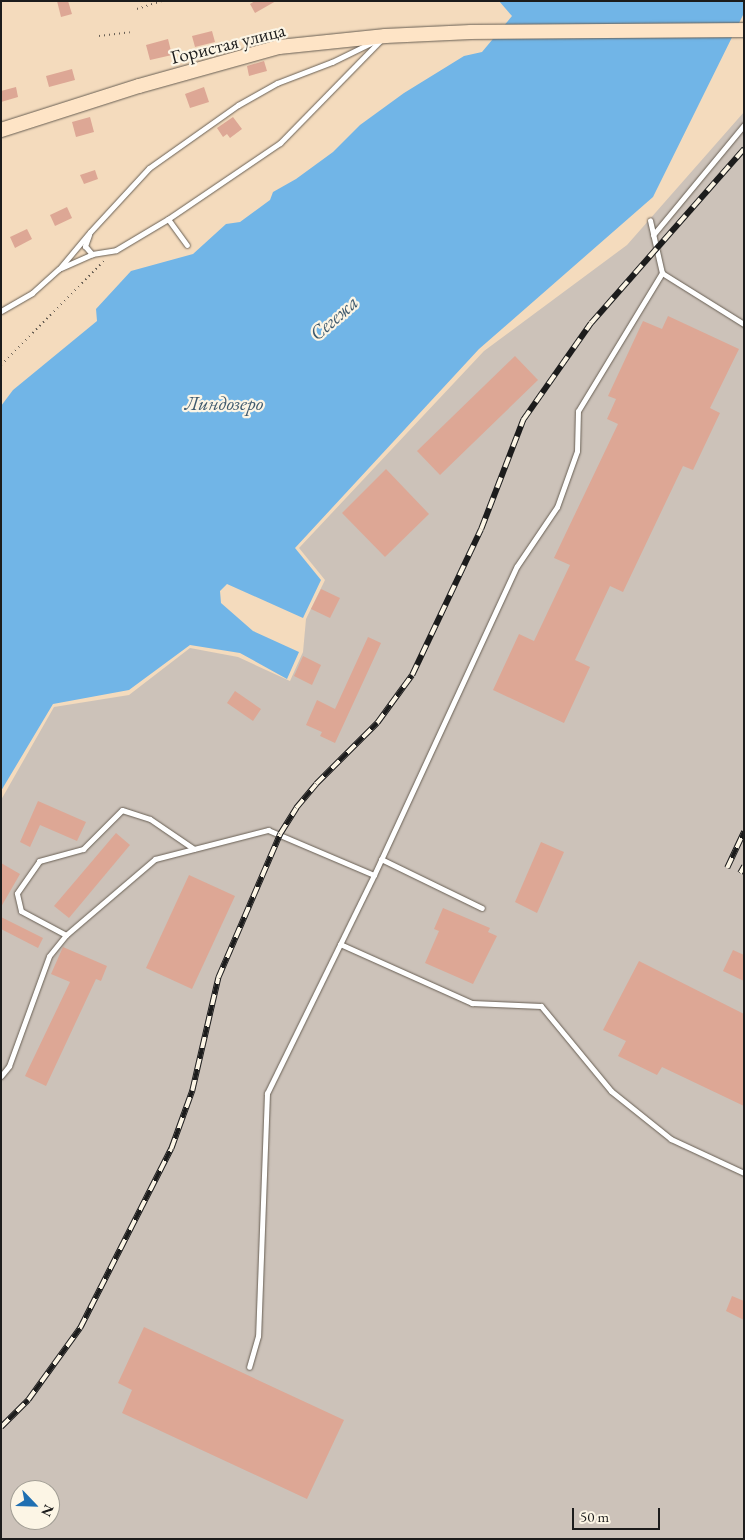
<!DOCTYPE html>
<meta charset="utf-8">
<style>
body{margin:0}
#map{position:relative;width:745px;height:1540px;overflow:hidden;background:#f4dbbd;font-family:"EB Garamond",serif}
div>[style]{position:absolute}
.industrial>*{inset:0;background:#ccc2b9}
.water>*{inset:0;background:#71b5e7}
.building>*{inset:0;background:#dda795}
.path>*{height:2px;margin-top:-1px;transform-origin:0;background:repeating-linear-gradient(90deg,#685f54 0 1px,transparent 0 5px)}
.roads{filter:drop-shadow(0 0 1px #685f54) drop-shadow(0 0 1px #685f54)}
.lane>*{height:5px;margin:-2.5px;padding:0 2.5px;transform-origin:2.5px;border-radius:2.5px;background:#fff}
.secondary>*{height:14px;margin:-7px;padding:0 7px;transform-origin:7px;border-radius:7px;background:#fee4c6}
.rail>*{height:5.5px;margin-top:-2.75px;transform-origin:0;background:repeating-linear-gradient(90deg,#fcf5e5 0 11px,#1c1c1c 0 22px);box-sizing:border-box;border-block:1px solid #1c1c1c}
span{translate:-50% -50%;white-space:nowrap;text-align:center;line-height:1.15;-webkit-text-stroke:4.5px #fcf5e5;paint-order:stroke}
.street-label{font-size:19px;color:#1c1c1c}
.water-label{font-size:20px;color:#3e596d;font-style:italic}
.frame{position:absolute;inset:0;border:2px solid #1c1c1c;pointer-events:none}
.north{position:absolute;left:10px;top:1480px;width:50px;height:50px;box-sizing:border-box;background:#fcf5e5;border:1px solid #a29e95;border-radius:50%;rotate:114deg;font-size:14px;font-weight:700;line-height:20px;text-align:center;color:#1c1c1c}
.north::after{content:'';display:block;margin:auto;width:18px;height:22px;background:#1f6fb2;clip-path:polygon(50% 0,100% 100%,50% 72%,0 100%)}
.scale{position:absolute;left:572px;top:1508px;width:88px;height:22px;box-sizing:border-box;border:2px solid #1c1c1c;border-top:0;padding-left:6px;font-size:15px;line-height:18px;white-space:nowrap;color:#1c1c1c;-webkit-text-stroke:4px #fcf5e5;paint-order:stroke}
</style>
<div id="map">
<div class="industrial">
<i style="clip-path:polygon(evenodd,744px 112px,744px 1539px,1px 1539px,1px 800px,54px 707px,129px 695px,190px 648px,238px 657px,290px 681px,303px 652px,306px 619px,325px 580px,299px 548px,484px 351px,627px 245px,744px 112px,20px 1490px,50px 1490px,50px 1520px,20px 1520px,20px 1490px)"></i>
</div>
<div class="water">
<i style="clip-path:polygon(499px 1px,744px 1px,744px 13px,653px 197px,479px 349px,295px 548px,321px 580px,303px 618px,227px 584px,220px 591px,221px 603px,253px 631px,299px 652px,287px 679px,240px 653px,190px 645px,129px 690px,53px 704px,1px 791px,1px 406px,13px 390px,97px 321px,96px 309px,131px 271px,193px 254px,226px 224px,240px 222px,270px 200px,273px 192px,296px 179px,333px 152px,360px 125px,404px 93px,464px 56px,482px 52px,512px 16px)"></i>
</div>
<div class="building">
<i style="clip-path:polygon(57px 1px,68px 1px,72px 14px,61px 17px)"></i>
<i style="clip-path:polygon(255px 1px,276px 1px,255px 13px,250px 4px)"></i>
<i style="clip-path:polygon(212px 31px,215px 42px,195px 47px,192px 36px)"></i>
<i style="clip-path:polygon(168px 39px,172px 55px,150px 60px,146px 45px)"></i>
<i style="clip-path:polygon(264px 61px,267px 71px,249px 76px,247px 66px)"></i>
<i style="clip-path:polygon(72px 69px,75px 80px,49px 87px,46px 76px)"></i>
<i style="clip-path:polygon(16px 87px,18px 97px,1px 102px,1px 91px)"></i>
<i style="clip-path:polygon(204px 87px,209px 102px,190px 108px,185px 94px)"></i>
<i style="clip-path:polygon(90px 117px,94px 132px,76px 137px,72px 122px)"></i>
<i style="clip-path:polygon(233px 117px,242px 129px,230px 138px,227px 134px,223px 137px,217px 128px)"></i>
<i style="clip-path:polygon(95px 170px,98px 179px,84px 184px,80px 175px)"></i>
<i style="clip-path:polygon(67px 207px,72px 218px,55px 226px,50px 215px)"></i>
<i style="clip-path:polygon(27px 229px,32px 239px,15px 248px,10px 237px)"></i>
<i style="clip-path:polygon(668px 316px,739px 349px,710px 408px,720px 413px,693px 470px,683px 466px,623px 592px,610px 586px,575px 660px,590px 667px,564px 723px,493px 690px,519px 634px,534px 641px,570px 565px,554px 558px,618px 424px,607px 419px,616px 399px,608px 396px,643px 321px,662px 329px)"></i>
<i style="clip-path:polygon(515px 356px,538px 380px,440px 475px,417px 451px)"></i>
<i style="clip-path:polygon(386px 469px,429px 514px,385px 557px,342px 513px)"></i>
<i style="clip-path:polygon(321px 589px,340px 598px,330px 618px,311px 609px)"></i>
<i style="clip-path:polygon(368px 637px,381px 643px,335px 743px,320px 736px,322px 732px,306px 725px,317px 700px,335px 709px)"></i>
<i style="clip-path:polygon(303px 656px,321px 665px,312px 685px,294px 676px)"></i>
<i style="clip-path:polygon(235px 691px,261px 709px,253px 721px,227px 703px)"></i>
<i style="clip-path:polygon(38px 801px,86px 822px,77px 841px,40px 825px,30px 847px,20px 842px)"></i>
<i style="clip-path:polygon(116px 833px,130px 845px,69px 918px,54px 906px)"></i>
<i style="clip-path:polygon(541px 842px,564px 852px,537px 913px,515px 902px)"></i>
<i style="clip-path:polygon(1px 863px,20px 874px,1px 907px)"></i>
<i style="clip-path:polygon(189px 875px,235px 896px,192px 989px,146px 968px)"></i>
<i style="clip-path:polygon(443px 908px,490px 928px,488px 932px,497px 936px,473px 984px,425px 963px,439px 931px,434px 929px)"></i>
<i style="clip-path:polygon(1px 917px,43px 938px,38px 948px,1px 929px)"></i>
<i style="clip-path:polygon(63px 947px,107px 966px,101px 981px,96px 979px,46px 1086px,25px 1076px,70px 982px,51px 974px)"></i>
<i style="clip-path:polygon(733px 950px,744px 955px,744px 981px,723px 971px)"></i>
<i style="clip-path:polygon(639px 961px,744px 1014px,744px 1106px,662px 1067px,657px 1075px,618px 1056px,626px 1041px,603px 1030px)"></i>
<i style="clip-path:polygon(732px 1296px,744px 1301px,744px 1320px,726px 1311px)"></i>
<i style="clip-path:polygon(144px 1327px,344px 1420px,307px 1499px,122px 1413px,132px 1390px,118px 1383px)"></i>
</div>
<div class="path">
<i style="left:137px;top:9px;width:26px;rotate:-18deg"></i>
<i style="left:99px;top:36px;width:31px;rotate:-7deg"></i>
<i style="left:1px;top:365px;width:148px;rotate:-45.3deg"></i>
</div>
<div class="roads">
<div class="lane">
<i style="left:168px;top:219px;width:32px;rotate:54deg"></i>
<i style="left:89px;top:235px;width:12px;rotate:110deg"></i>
<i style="left:85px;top:246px;width:11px;rotate:49deg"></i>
<i style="left:653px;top:235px;width:143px;rotate:-50.4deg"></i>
<i style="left:61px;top:268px;width:34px;rotate:-24deg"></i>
<i style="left:92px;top:254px;width:24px;rotate:-9deg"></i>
<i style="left:116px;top:250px;width:61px;rotate:-30.8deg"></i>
<i style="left:168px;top:219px;width:135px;rotate:-34.2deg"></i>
<i style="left:280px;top:143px;width:144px;rotate:-45.6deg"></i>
<i style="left:662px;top:273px;width:97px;rotate:31.9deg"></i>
<i style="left:1px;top:311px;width:36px;rotate:-30deg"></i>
<i style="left:32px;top:293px;width:36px;rotate:-42deg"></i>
<i style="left:59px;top:269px;width:48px;rotate:-50deg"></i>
<i style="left:90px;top:232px;width:87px;rotate:-47.3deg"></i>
<i style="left:149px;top:168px;width:109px;rotate:-35.3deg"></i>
<i style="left:238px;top:105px;width:45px;rotate:-29.4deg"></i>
<i style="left:277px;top:83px;width:59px;rotate:-20.9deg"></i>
<i style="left:332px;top:62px;width:46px;rotate:-26deg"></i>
<i style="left:381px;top:859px;width:112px;rotate:25.9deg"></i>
<i style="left:374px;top:875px;width:340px;rotate:-65.2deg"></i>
<i style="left:517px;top:566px;width:71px;rotate:-55.9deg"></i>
<i style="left:557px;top:507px;width:59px;rotate:-70.3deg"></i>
<i style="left:577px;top:451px;width:40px;rotate:-88.6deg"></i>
<i style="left:578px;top:411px;width:162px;rotate:-58.7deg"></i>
<i style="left:662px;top:273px;width:54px;rotate:-102.8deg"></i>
<i style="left:66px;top:935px;width:51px;rotate:-151.9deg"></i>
<i style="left:21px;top:911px;width:18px;rotate:-103deg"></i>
<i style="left:17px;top:893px;width:39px;rotate:-55deg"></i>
<i style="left:39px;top:861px;width:46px;rotate:-15.3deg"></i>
<i style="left:83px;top:849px;width:55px;rotate:-45deg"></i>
<i style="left:122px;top:810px;width:29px;rotate:18deg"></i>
<i style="left:150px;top:819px;width:53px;rotate:34.3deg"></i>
<i style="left:340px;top:944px;width:145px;rotate:24.1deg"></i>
<i style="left:472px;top:1003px;width:69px;rotate:2.5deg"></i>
<i style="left:541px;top:1006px;width:110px;rotate:50.5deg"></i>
<i style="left:611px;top:1091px;width:77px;rotate:38.7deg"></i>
<i style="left:671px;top:1139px;width:81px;rotate:25deg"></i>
<i style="left:1px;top:1076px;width:13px;rotate:-51deg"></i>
<i style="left:9px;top:1066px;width:117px;rotate:-70deg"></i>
<i style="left:49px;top:956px;width:27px;rotate:-51deg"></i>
<i style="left:66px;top:935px;width:117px;rotate:-40.5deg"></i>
<i style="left:155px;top:859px;width:117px;rotate:-14.4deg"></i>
<i style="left:268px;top:830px;width:115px;rotate:23deg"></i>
<i style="left:374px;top:875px;width:243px;rotate:116.1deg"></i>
<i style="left:267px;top:1093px;width:243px;rotate:92.1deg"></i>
<i style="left:258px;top:1336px;width:32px;rotate:106deg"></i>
</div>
<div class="secondary">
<i style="left:1px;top:130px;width:145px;rotate:-17.7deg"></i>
<i style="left:139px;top:86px;width:145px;rotate:-15.6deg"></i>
<i style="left:279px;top:47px;width:107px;rotate:-5.9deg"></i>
<i style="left:385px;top:36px;width:86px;rotate:-2.7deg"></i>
<i style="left:471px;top:32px;width:273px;rotate:-0.4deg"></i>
</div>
</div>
<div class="rail">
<i style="left:727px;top:868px;width:40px;rotate:-65deg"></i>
<i style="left:740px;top:873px;width:8px;rotate:-60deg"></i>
<i style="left:1px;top:1427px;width:38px;rotate:-45deg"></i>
<i style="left:28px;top:1400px;width:89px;rotate:-54.2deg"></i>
<i style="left:80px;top:1328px;width:201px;rotate:-63.1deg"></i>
<i style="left:171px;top:1149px;width:62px;rotate:-70.1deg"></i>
<i style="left:192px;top:1091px;width:116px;rotate:-77deg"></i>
<i style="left:218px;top:978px;width:157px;rotate:-66.7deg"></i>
<i style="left:280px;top:834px;width:31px;rotate:-58deg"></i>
<i style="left:296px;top:808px;width:31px;rotate:-50deg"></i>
<i style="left:316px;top:784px;width:86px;rotate:-45deg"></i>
<i style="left:377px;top:723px;width:59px;rotate:-53.9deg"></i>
<i style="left:412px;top:675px;width:161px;rotate:-64.7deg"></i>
<i style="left:481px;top:529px;width:117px;rotate:-68.9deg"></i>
<i style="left:523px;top:420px;width:118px;rotate:-55deg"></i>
<i style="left:591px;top:323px;width:232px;rotate:-48.7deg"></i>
</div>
<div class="street-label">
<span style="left:228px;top:44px;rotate:-14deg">Гористая улица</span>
</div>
<div class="water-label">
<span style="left:334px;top:318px;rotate:-41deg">Сегежа</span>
<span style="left:224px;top:403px">Линдозеро</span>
</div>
<div class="frame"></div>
<div class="north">N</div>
<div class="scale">50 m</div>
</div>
